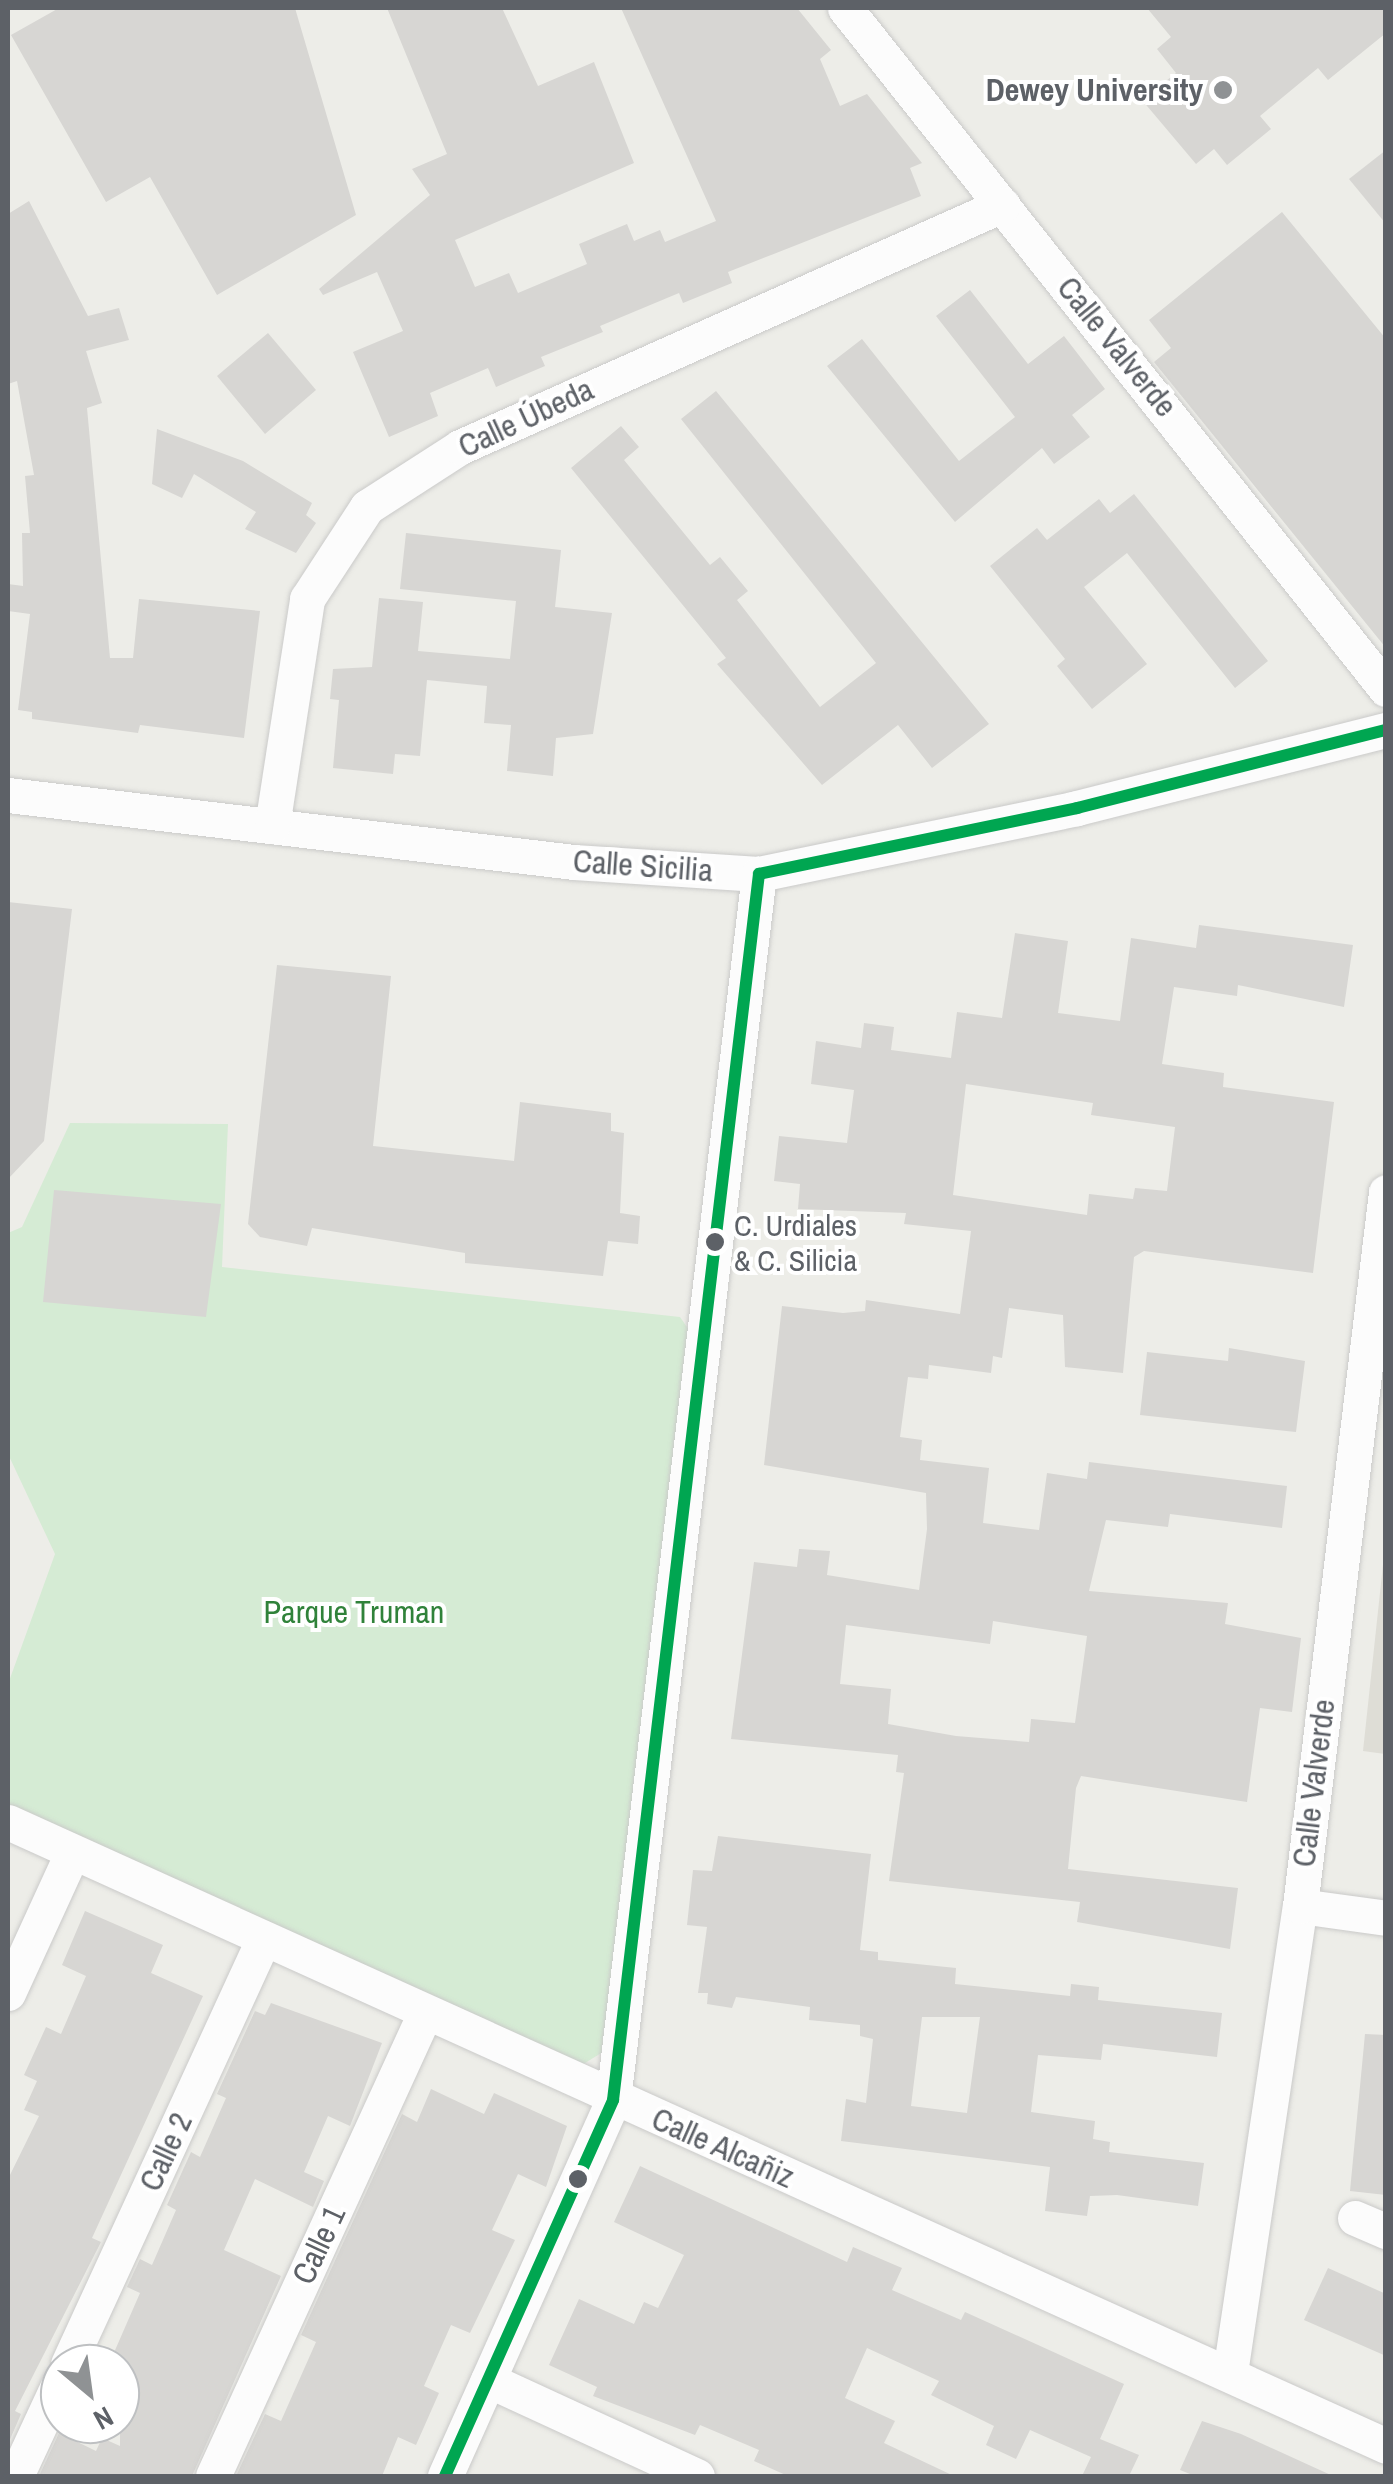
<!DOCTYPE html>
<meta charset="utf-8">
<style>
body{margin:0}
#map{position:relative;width:1393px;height:2484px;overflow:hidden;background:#edede8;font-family:"Archivo Narrow",sans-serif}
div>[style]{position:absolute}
.education>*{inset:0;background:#deddd6}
.green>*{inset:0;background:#d5ebd4}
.building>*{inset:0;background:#d7d6d3}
.roads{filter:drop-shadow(0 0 2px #cacac9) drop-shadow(0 0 2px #cacac9)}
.minor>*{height:35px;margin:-17.5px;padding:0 17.5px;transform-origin:17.5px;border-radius:17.5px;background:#fcfcfc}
.bus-1>*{height:12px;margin:-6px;padding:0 6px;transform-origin:6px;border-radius:6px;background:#00a651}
.dots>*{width:28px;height:28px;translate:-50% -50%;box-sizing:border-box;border:5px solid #fff;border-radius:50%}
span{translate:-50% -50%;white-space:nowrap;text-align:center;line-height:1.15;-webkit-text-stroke:8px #fff;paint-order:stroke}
.bus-label{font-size:30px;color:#5d6167}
.left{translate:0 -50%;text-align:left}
.poi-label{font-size:32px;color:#5d6167;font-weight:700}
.right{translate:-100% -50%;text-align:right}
.street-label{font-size:32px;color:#5d6167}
.park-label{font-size:32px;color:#30823a}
.frame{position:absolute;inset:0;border:10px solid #5d6167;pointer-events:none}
.north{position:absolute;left:40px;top:2344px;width:100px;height:100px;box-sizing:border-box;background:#fff;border:2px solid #bec0c2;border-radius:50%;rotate:151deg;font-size:28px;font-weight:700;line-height:40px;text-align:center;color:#5d6167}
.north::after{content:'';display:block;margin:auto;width:35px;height:45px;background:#8f9294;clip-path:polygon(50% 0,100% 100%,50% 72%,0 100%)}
</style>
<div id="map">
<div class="education">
<i style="clip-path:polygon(1385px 1546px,1386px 1754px,1385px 1754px,1363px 1751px)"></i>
</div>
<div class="green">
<i style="clip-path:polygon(70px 1123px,228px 1124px,222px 1267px,680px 1317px,696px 1340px,606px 2050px,577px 2068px,8px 1807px,8px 1684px,55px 1554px,8px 1454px,8px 1233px,22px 1227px)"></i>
</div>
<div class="building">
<i style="clip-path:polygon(59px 8px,295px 8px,356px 215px,217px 295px,150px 177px,106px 202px,11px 35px)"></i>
<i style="clip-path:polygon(387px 8px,502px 8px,538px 86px,594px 62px,634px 163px,455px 240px,475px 287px,509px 273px,518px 293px,587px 264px,579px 244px,627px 224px,634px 241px,660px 230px,665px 242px,716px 221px,621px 8px,797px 8px,831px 50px,820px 59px,840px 106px,867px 94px,922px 163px,910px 168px,921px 196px,728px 272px,732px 283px,683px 303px,679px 293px,600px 326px,603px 332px,541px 357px,545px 366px,496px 387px,488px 368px,430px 393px,438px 416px,389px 437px,353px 352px,403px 331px,377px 272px,323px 295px,319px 289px,430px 195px,412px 169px,447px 154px)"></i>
<i style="clip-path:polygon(1147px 8px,1386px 8px,1386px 33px,1328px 80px,1318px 68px,1260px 116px,1271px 129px,1227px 165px,1214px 149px,1196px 164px,1142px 100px,1176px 73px,1157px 49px,1171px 37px)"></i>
<i style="clip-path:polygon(1386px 150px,1386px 224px,1349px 179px)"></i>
<i style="clip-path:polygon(29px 201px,88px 316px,119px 308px,129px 340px,86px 351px,102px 403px,87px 408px,110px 658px,133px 658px,139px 599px,260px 611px,244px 738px,140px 725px,138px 733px,32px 719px,32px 712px,18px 710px,30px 614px,8px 611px,8px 584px,23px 586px,22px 533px,30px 533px,25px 476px,34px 475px,17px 381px,8px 384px,8px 214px)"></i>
<i style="clip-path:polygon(1282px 212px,1386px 339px,1386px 648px,1154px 362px,1171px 348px,1149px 320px)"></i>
<i style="clip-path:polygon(970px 290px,1028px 364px,1064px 336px,1105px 389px,1072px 415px,1090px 437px,1054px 464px,1042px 448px,955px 522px,827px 366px,862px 339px,959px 461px,1015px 417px,936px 316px)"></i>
<i style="clip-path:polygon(268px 333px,316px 390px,265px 434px,217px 376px)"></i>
<i style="clip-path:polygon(716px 391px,989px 724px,932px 768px,898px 725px,822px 785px,717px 664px,726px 658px,571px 468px,621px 426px,639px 447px,624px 460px,710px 565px,720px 557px,748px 591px,737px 600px,820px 707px,876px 663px,681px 419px)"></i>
<i style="clip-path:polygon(157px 429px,243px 461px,312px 503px,306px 515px,316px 523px,296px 553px,245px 529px,256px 512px,194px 474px,182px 498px,152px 484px)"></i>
<i style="clip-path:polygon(1134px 494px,1268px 661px,1235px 688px,1127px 553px,1084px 587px,1147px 664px,1092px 709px,1057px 666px,1065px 659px,990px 566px,1037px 528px,1047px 540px,1099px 499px,1110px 513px)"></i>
<i style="clip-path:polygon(406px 533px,561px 550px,555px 607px,612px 613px,593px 734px,556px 738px,553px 776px,507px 771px,511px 725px,484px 723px,487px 686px,427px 680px,420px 756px,395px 754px,393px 774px,333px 768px,339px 700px,330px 699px,333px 669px,372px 667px,379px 598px,423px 602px,418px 651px,510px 659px,516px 601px,400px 589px)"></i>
<i style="clip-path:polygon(8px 902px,72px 909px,44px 1141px,8px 1179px)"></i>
<i style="clip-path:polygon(evenodd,1199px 925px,1353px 945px,1344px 1007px,1238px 985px,1237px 996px,1174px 987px,1162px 1064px,1224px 1073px,1223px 1087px,1334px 1102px,1313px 1273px,1144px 1251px,1134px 1257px,1123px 1373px,1065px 1367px,1063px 1315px,1009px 1308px,1002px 1358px,993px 1356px,991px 1373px,929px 1365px,928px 1379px,908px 1377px,900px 1437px,922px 1440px,920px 1460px,989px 1468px,983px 1523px,1039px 1530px,1047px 1473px,1087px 1479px,1089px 1462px,1287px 1486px,1282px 1528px,1170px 1514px,1168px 1527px,1106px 1520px,1089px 1591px,1228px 1603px,1225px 1624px,1301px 1638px,1292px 1712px,1260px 1708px,1247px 1802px,1081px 1776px,1076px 1788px,1068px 1869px,1238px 1888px,1230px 1949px,1077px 1922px,1080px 1902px,889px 1881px,904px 1773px,896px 1772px,898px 1755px,731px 1739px,754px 1562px,797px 1567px,799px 1549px,830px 1551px,827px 1575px,919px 1590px,927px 1529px,926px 1493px,764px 1465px,782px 1306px,843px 1313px,865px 1311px,866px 1300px,960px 1314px,971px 1231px,904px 1224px,906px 1213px,798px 1209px,800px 1184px,774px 1181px,779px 1136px,847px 1143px,854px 1090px,811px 1084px,816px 1041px,861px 1048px,864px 1023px,894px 1027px,891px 1050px,951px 1058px,957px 1012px,1002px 1018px,1015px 933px,1068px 941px,1058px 1013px,1120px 1021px,1131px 938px,1196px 948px,1199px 925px,966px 1084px,1093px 1103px,1091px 1115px,1175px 1127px,1167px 1191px,1135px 1188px,1133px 1199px,1089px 1194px,1087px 1215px,953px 1195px,966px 1084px,1199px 925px,993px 1621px,1087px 1636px,1075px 1723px,1031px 1719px,1029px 1742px,956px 1736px,888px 1724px,891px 1689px,840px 1684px,846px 1625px,990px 1644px,993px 1621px)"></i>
<i style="clip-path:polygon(277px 965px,391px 976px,373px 1146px,514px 1161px,520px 1102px,611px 1113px,611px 1131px,624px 1133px,620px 1213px,640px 1216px,638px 1244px,608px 1241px,603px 1276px,465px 1263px,465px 1253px,312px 1228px,307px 1246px,260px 1237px,248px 1224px)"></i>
<i style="clip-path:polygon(54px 1190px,221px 1204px,206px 1317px,43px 1302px)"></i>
<i style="clip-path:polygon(1229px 1348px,1305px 1361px,1296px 1432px,1140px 1415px,1147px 1352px,1228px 1361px)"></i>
<i style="clip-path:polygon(evenodd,718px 1836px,871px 1854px,860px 1950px,878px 1952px,878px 1960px,956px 1968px,955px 1984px,1070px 1996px,1071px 1984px,1099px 1987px,1098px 2000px,1222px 2013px,1217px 2057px,1103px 2044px,1101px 2060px,1038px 2055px,1031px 2112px,1095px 2121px,1093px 2139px,1110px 2142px,1109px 2152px,1204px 2163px,1198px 2206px,1117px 2195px,1090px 2196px,1087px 2216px,1045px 2211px,1050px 2167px,841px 2141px,846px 2099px,866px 2103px,873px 2039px,860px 2036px,860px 2025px,809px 2020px,810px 2007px,736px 1997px,732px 2008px,707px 2004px,708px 1993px,698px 1993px,707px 1927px,687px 1925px,693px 1870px,712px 1871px,718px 1836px,922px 2017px,980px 2017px,967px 2113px,911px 2106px,922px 2017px)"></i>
<i style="clip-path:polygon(85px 1911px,163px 1945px,151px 1973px,203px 1996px,92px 2238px,101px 2242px,15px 2411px,21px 2414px,8px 2444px,8px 2179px,39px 2116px,24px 2110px,37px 2081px,24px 2075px,46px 2027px,61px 2034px,86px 1976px,62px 1965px)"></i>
<i style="clip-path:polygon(271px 2003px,382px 2043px,350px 2126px,328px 2116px,304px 2172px,324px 2181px,313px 2207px,255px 2179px,224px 2250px,281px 2276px,192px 2476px,39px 2476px,59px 2433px,96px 2451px,102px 2438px,120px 2446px,120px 2364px,109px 2364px,140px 2293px,127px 2287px,140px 2259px,152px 2265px,176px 2210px,167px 2205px,191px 2152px,200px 2157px,226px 2098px,217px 2094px,255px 2011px,265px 2015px)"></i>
<i style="clip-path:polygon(1365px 2034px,1386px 2035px,1386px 2195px,1350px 2191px)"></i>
<i style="clip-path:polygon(431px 2089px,484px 2114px,494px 2093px,567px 2126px,546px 2187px,518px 2174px,492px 2230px,515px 2240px,470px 2333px,451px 2325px,424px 2386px,439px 2393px,416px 2445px,398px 2437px,382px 2476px,236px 2476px,265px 2414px,281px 2421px,316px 2342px,301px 2335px,402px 2114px,417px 2122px)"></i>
<i style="clip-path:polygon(640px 2166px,847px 2262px,853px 2247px,902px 2268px,892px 2290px,961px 2320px,965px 2312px,1124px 2384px,1100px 2439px,1139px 2455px,1129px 2476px,1082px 2476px,1091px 2457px,1030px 2430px,1016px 2459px,986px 2445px,994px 2426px,931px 2395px,939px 2381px,867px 2348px,845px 2398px,895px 2421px,884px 2443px,954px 2476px,788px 2476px,754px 2461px,759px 2450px,700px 2425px,695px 2435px,593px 2396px,597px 2387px,549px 2365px,579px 2299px,634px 2324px,644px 2302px,658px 2308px,684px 2255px,614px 2222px)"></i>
<i style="clip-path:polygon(1328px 2268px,1386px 2294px,1386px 2356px,1304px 2320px)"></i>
<i style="clip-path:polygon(1202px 2421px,1241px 2434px,1333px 2476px,1195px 2476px,1180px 2470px)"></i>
</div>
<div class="roads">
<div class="minor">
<i style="left:845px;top:8px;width:870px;rotate:51.54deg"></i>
<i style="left:8px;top:795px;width:570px;rotate:6.75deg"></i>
<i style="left:574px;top:862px;width:185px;rotate:3.7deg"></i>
<i style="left:759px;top:874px;width:325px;rotate:-11.7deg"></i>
<i style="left:1077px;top:808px;width:319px;rotate:-14.2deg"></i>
<i style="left:272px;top:826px;width:230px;rotate:-81.2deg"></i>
<i style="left:307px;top:599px;width:110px;rotate:-56.9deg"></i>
<i style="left:367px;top:507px;width:111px;rotate:-32.8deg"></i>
<i style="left:460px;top:447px;width:594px;rotate:-24.06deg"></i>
<i style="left:8px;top:1822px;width:1513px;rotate:24.36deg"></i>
<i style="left:1300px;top:1906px;width:87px;rotate:7.9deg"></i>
<i style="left:8px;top:1993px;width:154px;rotate:-65.4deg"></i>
<i style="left:1355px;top:2218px;width:34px;rotate:23deg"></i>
<i style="left:68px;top:2364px;width:467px;rotate:-65.3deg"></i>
<i style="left:1230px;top:2373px;width:472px;rotate:-81.5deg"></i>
<i style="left:1300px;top:1906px;width:719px;rotate:-83.13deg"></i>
<i style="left:488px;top:2380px;width:230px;rotate:24.7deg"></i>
<i style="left:16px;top:2476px;width:105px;rotate:-65.1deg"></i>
<i style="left:213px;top:2476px;width:509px;rotate:-65.4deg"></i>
<i style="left:445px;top:2476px;width:412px;rotate:-65.9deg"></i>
<i style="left:613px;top:2100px;width:1235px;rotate:-83.21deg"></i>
</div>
</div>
<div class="bus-1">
<i style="left:759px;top:874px;width:325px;rotate:-11.7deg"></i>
<i style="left:1077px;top:808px;width:319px;rotate:-14.2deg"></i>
<i style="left:445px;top:2476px;width:412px;rotate:-65.9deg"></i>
<i style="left:613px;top:2100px;width:1235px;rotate:-83.21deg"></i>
</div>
<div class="dots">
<i style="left:1223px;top:90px;background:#8f9294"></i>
<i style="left:715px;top:1242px;background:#5d6167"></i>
<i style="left:578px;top:2179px;background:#5d6167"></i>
</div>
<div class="bus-label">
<span class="left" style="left:734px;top:1242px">C. Urdiales<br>&amp; C. Silicia</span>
</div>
<div class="poi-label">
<span class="right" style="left:1203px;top:90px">Dewey University</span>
</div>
<div class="street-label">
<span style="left:1117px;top:347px;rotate:51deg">Calle Valverde</span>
<span style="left:526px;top:418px;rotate:-25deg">Calle Úbeda</span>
<span style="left:643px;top:866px;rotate:4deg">Calle Sicilia</span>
<span style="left:1314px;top:1783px;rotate:-83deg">Calle Valverde</span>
<span style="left:723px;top:2148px;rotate:24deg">Calle Alcañiz</span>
<span style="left:166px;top:2152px;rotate:-65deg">Calle 2</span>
<span style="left:319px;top:2245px;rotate:-65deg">Calle 1</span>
</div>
<div class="park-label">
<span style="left:354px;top:1612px">Parque Truman</span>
</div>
<div class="frame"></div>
<div class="north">N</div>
</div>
